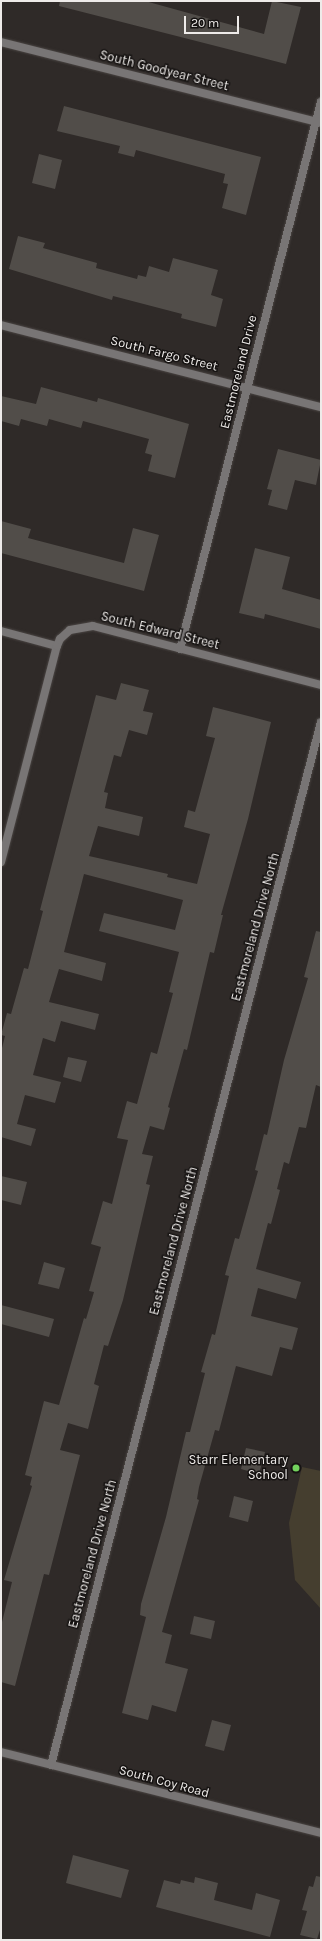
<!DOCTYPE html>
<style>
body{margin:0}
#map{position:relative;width:322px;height:1941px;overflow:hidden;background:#2f2a28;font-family:Karla,sans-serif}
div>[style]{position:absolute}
.green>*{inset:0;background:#453e2f}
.building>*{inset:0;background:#514d49}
.roads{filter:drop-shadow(0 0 1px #4a4543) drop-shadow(0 0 1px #4a4543)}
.minor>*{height:8px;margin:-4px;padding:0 4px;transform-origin:4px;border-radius:4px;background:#787575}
.tertiary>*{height:8px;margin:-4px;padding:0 4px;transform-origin:4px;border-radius:4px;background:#787575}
.dots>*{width:11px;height:11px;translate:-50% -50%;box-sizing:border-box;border:2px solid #161312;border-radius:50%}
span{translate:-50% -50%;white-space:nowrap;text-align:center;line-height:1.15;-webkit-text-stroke:3px #161312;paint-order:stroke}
.street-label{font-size:13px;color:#eeebe9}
.poi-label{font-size:13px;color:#eeebe9}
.right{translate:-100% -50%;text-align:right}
.frame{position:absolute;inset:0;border:2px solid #eeebe9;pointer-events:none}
.scale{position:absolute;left:184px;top:16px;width:55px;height:18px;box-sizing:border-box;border:2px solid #eeebe9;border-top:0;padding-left:5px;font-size:12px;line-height:14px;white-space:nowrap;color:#eeebe9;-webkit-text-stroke:3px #161312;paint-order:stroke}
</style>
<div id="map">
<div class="green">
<i style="clip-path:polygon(302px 1467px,321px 1471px,321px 1609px,295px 1580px,289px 1523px)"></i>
</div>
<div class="building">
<i style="clip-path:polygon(60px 1px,145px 1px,264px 34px,272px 1px,301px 7px,286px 64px,59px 6px)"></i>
<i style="clip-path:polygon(64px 106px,261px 157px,246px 215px,222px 208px,228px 184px,223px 183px,225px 174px,136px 150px,134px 157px,118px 153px,120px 146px,57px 131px)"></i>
<i style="clip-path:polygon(39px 154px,62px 160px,55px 189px,32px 183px)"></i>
<i style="clip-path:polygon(18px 236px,45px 243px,43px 248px,97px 263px,96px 268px,137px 279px,138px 275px,146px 277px,149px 266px,169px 272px,173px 258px,218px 270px,211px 295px,223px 299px,216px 327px,181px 318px,182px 314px,113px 296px,112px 300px,9px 269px)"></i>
<i style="clip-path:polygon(41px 387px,97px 402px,98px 398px,189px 424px,175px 478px,148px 471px,152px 455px,145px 453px,149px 439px,83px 421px,81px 428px,49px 419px,47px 426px,21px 419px,19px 426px,1px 421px,1px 396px,36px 404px)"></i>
<i style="clip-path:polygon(278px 449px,321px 460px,316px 485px,295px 480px,287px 510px,268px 505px,272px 490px,267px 489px)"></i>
<i style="clip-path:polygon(1px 521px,31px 529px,28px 538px,124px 563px,133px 528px,159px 535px,144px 591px,1px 553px)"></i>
<i style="clip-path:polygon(255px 548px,290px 557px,282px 589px,321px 600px,321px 629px,265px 614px,264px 619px,239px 613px)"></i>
<i style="clip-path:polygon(121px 683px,149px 690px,143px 711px,153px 713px,147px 735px,129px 730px,121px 757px,114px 755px,104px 792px,108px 793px,105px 808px,143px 817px,139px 836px,98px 826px,89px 856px,168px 874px,167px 877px,197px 884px,210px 834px,184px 827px,188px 810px,195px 812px,215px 738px,206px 736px,213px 707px,271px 722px,248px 819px,221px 915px,223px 915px,214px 953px,210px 952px,187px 1050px,184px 1049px,168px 1107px,170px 1108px,164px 1130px,150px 1126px,142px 1154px,153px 1156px,146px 1184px,150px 1185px,123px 1300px,108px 1346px,104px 1345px,94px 1384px,99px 1386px,88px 1429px,68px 1423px,60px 1450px,80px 1455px,49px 1575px,44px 1574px,15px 1686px,1px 1682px,1px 1626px,12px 1582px,4px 1580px,32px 1486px,30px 1485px,32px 1477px,25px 1475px,44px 1401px,59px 1405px,84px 1318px,86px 1319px,94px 1292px,89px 1291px,101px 1247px,91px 1244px,103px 1201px,112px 1204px,128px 1140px,117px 1138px,127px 1101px,137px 1104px,151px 1052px,157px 1054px,173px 993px,169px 992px,179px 952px,99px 931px,104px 913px,175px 930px,183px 900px,84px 874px,64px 952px,106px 963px,102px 981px,59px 969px,49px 1002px,99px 1014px,95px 1030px,61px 1021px,55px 1042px,43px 1038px,33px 1075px,61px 1082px,55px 1103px,25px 1095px,17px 1124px,36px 1129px,31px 1146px,1px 1137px,1px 1052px,5px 1036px,1px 1035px,7px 1013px,11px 1014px,24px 968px,28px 969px,43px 911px,40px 910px,96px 695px,116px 700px)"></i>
<i style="clip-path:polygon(316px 931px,321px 932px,321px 1087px,316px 1085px,306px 1128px,299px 1127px,289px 1164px,284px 1162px,277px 1189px,280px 1190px,271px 1224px,268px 1223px,256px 1269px,301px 1282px,296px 1299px,258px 1288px,251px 1316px,298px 1328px,292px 1350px,280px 1347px,272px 1376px,236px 1366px,219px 1431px,215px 1430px,199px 1487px,197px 1499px,199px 1500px,162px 1632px,172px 1635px,165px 1663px,188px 1669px,176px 1712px,152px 1705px,148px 1720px,122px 1713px,146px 1617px,140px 1615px,141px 1604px,166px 1517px,186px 1432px,190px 1432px,205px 1373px,201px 1372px,212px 1334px,215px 1335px,229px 1276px,225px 1275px,235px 1238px,239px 1239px,258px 1171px,255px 1170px,264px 1134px,267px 1135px,284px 1060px,308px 978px,304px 977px)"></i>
<i style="clip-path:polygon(68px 1057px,87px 1061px,81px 1082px,63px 1077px)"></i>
<i style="clip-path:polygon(1px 1176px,27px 1182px,21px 1205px,1px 1200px)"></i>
<i style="clip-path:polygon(44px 1262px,65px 1268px,59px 1289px,38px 1284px)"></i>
<i style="clip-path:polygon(1px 1305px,54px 1319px,49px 1337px,1px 1324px)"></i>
<i style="clip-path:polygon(246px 1448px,265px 1452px,259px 1474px,241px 1469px)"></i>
<i style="clip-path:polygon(234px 1496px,253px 1501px,248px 1522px,229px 1517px)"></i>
<i style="clip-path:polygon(194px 1616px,215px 1621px,211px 1639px,190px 1634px)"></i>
<i style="clip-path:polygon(212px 1720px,231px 1725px,224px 1751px,205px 1746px)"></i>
<i style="clip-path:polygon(73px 1855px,129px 1870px,121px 1898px,66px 1883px)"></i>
<i style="clip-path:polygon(316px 1876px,321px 1877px,321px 1927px,317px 1939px,300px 1935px,307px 1911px,302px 1910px,309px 1886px,313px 1887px)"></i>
<i style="clip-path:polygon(195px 1877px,218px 1883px,214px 1900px,252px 1910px,256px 1893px,280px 1900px,270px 1937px,156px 1907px,164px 1880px,180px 1884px,181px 1880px,194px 1883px)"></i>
</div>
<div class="roads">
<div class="minor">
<i style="left:1px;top:42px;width:329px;rotate:14.2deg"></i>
<i style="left:1px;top:325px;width:330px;rotate:14.4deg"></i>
<i style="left:1px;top:631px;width:58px;rotate:15deg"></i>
<i style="left:180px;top:649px;width:565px;rotate:-75.55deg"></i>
<i style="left:1px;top:862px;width:223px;rotate:-75.5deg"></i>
<i style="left:57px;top:646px;width:8px;rotate:-67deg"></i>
<i style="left:60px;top:639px;width:13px;rotate:-42deg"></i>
<i style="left:70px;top:630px;width:23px;rotate:-10deg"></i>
<i style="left:93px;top:626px;width:236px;rotate:14.5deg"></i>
<i style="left:51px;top:1765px;width:1077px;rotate:-75.49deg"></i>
</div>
<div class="tertiary">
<i style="left:1px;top:1752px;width:330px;rotate:14.2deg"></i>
</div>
</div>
<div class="dots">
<i style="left:296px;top:1468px;background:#73d25d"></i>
</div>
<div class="street-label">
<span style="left:164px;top:71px;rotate:14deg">South Goodyear Street</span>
<span style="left:164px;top:354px;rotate:14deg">South Fargo Street</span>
<span style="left:239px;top:372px;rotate:-76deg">Eastmoreland Drive</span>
<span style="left:160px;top:631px;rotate:14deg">South Edward Street</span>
<span style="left:256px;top:927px;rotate:-75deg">Eastmoreland Drive North</span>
<span style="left:174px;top:1241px;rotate:-75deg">Eastmoreland Drive North</span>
<span style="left:93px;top:1554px;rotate:-75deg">Eastmoreland Drive North</span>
<span style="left:164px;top:1782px;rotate:15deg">South Coy Road</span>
</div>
<div class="poi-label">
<span class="right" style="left:288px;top:1468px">Starr Elementary<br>School</span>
</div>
<div class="frame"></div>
<div class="scale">20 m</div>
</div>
